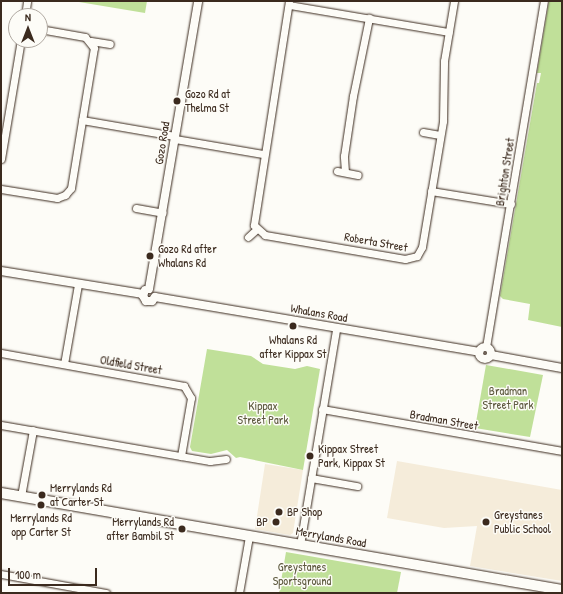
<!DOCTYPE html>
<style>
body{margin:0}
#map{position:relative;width:563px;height:594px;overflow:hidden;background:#fdfcf7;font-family:"Patrick Hand",sans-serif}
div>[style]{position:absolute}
.built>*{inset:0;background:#f5ecda}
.green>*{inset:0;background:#c0e099}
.roads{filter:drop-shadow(0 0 1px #3b2a1e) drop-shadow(0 0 1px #3b2a1e)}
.minor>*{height:7px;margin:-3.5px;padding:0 3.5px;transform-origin:3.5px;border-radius:3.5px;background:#fdfcf7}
.tertiary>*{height:8px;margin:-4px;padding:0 4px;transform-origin:4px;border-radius:4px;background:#fdfcf7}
.tertiary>.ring{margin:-4px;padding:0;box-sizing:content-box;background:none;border:8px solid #fdfcf7;border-radius:50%}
.secondary>*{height:10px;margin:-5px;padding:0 5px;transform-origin:5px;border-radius:5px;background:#fdfcf7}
.dots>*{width:11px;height:11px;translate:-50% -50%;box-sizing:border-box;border:2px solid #fdfcf7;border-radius:50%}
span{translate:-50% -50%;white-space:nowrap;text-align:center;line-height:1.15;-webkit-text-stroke:3px #fdfcf7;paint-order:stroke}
.poi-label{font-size:12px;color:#3b2a1e}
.left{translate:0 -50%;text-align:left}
.right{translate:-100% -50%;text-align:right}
.street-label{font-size:12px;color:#3b2a1e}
.park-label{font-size:12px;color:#5c583d}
.frame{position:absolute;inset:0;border:2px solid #3b2a1e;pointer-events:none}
.north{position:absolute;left:8px;top:8px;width:40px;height:40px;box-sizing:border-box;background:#fdfcf7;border:1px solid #afa8a0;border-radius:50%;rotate:0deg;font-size:11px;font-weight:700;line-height:16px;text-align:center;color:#3b2a1e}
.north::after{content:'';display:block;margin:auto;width:14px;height:18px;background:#3b2a1e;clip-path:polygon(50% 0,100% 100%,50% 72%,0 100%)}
.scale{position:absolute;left:8px;top:568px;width:89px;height:18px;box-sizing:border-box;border:2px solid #3b2a1e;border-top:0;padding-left:5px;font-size:12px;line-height:14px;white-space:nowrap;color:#3b2a1e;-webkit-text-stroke:3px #fdfcf7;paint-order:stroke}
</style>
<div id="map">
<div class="built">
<i style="clip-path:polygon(397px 461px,562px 490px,562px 581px,470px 566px,477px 526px,444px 528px,387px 518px)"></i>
<i style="clip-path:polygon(265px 464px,303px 470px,293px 533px,290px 535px,255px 529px)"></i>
</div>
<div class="green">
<i style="clip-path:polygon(73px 1px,147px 1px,145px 13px)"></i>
<i style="clip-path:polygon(549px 1px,562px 1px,562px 327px,528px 320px,530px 304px,503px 299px,500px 296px,537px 83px,539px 83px,541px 73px,537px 73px)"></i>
<i style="clip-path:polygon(207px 349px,251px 356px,263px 364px,295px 369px,307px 366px,320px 369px,303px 470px,240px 457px,236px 458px,227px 450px,211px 454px,192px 451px,190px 447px)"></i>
<i style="clip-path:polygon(486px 365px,543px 375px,530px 437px,475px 428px)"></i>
<i style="clip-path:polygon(286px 552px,401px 572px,397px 593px,279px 593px)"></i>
</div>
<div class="roads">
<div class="minor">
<i style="left:289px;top:1px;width:227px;rotate:98.9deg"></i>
<i style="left:254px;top:225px;width:15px;rotate:42deg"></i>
<i style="left:265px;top:235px;width:142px;rotate:9.7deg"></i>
<i style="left:405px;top:259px;width:12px;rotate:-14deg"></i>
<i style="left:417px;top:256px;width:10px;rotate:-61deg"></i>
<i style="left:422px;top:247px;width:128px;rotate:-80.5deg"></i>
<i style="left:443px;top:121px;width:60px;rotate:-89deg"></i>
<i style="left:444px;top:61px;width:61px;rotate:-80.5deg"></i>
<i style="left:289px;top:5px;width:162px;rotate:9.6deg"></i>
<i style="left:25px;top:16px;width:15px;rotate:-82deg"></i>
<i style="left:91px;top:41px;width:19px;rotate:9deg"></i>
<i style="left:82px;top:120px;width:94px;rotate:9.8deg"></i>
<i style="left:423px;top:132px;width:17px;rotate:10deg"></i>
<i style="left:175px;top:139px;width:89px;rotate:9.7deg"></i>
<i style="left:1px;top:159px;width:121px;rotate:-80.5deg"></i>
<i style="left:337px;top:171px;width:21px;rotate:11deg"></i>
<i style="left:345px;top:172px;width:16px;rotate:-94deg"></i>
<i style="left:344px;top:156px;width:61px;rotate:-81.5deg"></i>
<i style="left:353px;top:96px;width:80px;rotate:-78.4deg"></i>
<i style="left:1px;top:189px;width:57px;rotate:9.1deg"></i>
<i style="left:57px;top:198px;width:9px;rotate:-21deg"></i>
<i style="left:65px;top:195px;width:9px;rotate:-49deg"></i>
<i style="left:71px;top:188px;width:142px;rotate:-80.7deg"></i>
<i style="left:94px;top:48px;width:14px;rotate:-129deg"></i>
<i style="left:85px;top:37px;width:46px;rotate:-169.9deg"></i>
<i style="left:431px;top:191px;width:81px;rotate:9.2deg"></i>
<i style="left:136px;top:208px;width:27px;rotate:10deg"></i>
<i style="left:248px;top:237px;width:12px;rotate:-42deg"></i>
<i style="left:486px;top:347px;width:351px;rotate:-80.5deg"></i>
<i style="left:1px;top:353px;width:186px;rotate:10.2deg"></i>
<i style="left:184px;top:386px;width:14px;rotate:60deg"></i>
<i style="left:191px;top:398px;width:59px;rotate:99.8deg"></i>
<i style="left:64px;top:364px;width:80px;rotate:-80deg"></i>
<i style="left:322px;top:409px;width:244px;rotate:9.9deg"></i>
<i style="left:1px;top:425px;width:212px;rotate:9.8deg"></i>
<i style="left:210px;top:461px;width:16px;rotate:-7deg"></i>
<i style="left:311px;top:478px;width:47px;rotate:9.9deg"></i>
<i style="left:21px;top:496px;width:67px;rotate:-79.7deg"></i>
<i style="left:300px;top:545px;width:219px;rotate:-80.5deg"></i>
<i style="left:1px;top:574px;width:107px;rotate:10.3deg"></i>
<i style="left:239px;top:593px;width:58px;rotate:-80deg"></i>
</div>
<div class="tertiary">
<i style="left:1px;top:271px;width:144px;rotate:9.2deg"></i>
<i style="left:149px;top:289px;width:292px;rotate:-80.3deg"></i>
<i style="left:145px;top:290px;width:6px;rotate:108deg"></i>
<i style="left:143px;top:296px;width:6px;rotate:59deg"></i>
<i style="left:146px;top:301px;width:6px"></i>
<i style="left:152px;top:301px;width:5px;rotate:-53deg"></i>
<i style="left:155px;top:297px;width:329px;rotate:9.6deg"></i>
<i class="ring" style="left:479px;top:347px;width:4px;height:4px"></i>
<i style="left:491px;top:355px;width:72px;rotate:10.4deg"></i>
</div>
<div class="secondary">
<i style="left:1px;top:493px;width:569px;rotate:9.81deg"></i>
</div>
</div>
<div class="dots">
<i style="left:177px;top:101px;background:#3b2a1e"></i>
<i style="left:150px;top:256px;background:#3b2a1e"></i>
<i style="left:293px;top:326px;background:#3b2a1e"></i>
<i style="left:310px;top:456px;background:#3b2a1e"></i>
<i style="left:42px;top:495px;background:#3b2a1e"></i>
<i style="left:41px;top:505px;background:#3b2a1e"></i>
<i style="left:279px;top:512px;background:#3b2a1e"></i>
<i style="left:276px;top:522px;background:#3b2a1e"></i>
<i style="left:486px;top:522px;background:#3b2a1e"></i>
<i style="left:182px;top:529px;background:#3b2a1e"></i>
</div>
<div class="poi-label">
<span class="left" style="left:185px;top:101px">Gozo Rd at<br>Thelma St</span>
<span class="left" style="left:158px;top:256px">Gozo Rd after<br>Whalans Rd</span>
<span style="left:293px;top:347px">Whalans Rd<br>after Kippax St</span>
<span class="left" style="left:318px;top:456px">Kippax Street<br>Park, Kippax St</span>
<span class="left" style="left:50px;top:495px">Merrylands Rd<br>at Carter St</span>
<span class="left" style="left:287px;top:512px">BP Shop</span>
<span class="left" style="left:494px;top:522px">Greystanes<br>Public School</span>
<span style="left:41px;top:525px">Merrylands Rd<br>opp Carter St</span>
<span class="right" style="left:174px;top:529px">Merrylands Rd<br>after Bambil St</span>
<span class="right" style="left:268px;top:522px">BP</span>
</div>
<div class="street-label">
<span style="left:162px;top:143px;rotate:-81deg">Gozo Road</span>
<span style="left:505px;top:172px;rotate:-81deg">Brighton Street</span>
<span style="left:376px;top:242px;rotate:10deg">Roberta Street</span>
<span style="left:319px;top:313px;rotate:10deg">Whalans Road</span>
<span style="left:131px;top:365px;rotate:10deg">Oldfield Street</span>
<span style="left:444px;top:420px;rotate:10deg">Bradman Street</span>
<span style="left:331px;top:537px;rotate:10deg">Merrylands Road</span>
</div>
<div class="park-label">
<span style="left:508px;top:398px">Bradman<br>Street Park</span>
<span style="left:263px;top:413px">Kippax<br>Street Park</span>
<span style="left:302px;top:574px">Greystanes<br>Sportsground</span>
</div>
<div class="frame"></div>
<div class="north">N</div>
<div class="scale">100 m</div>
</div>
